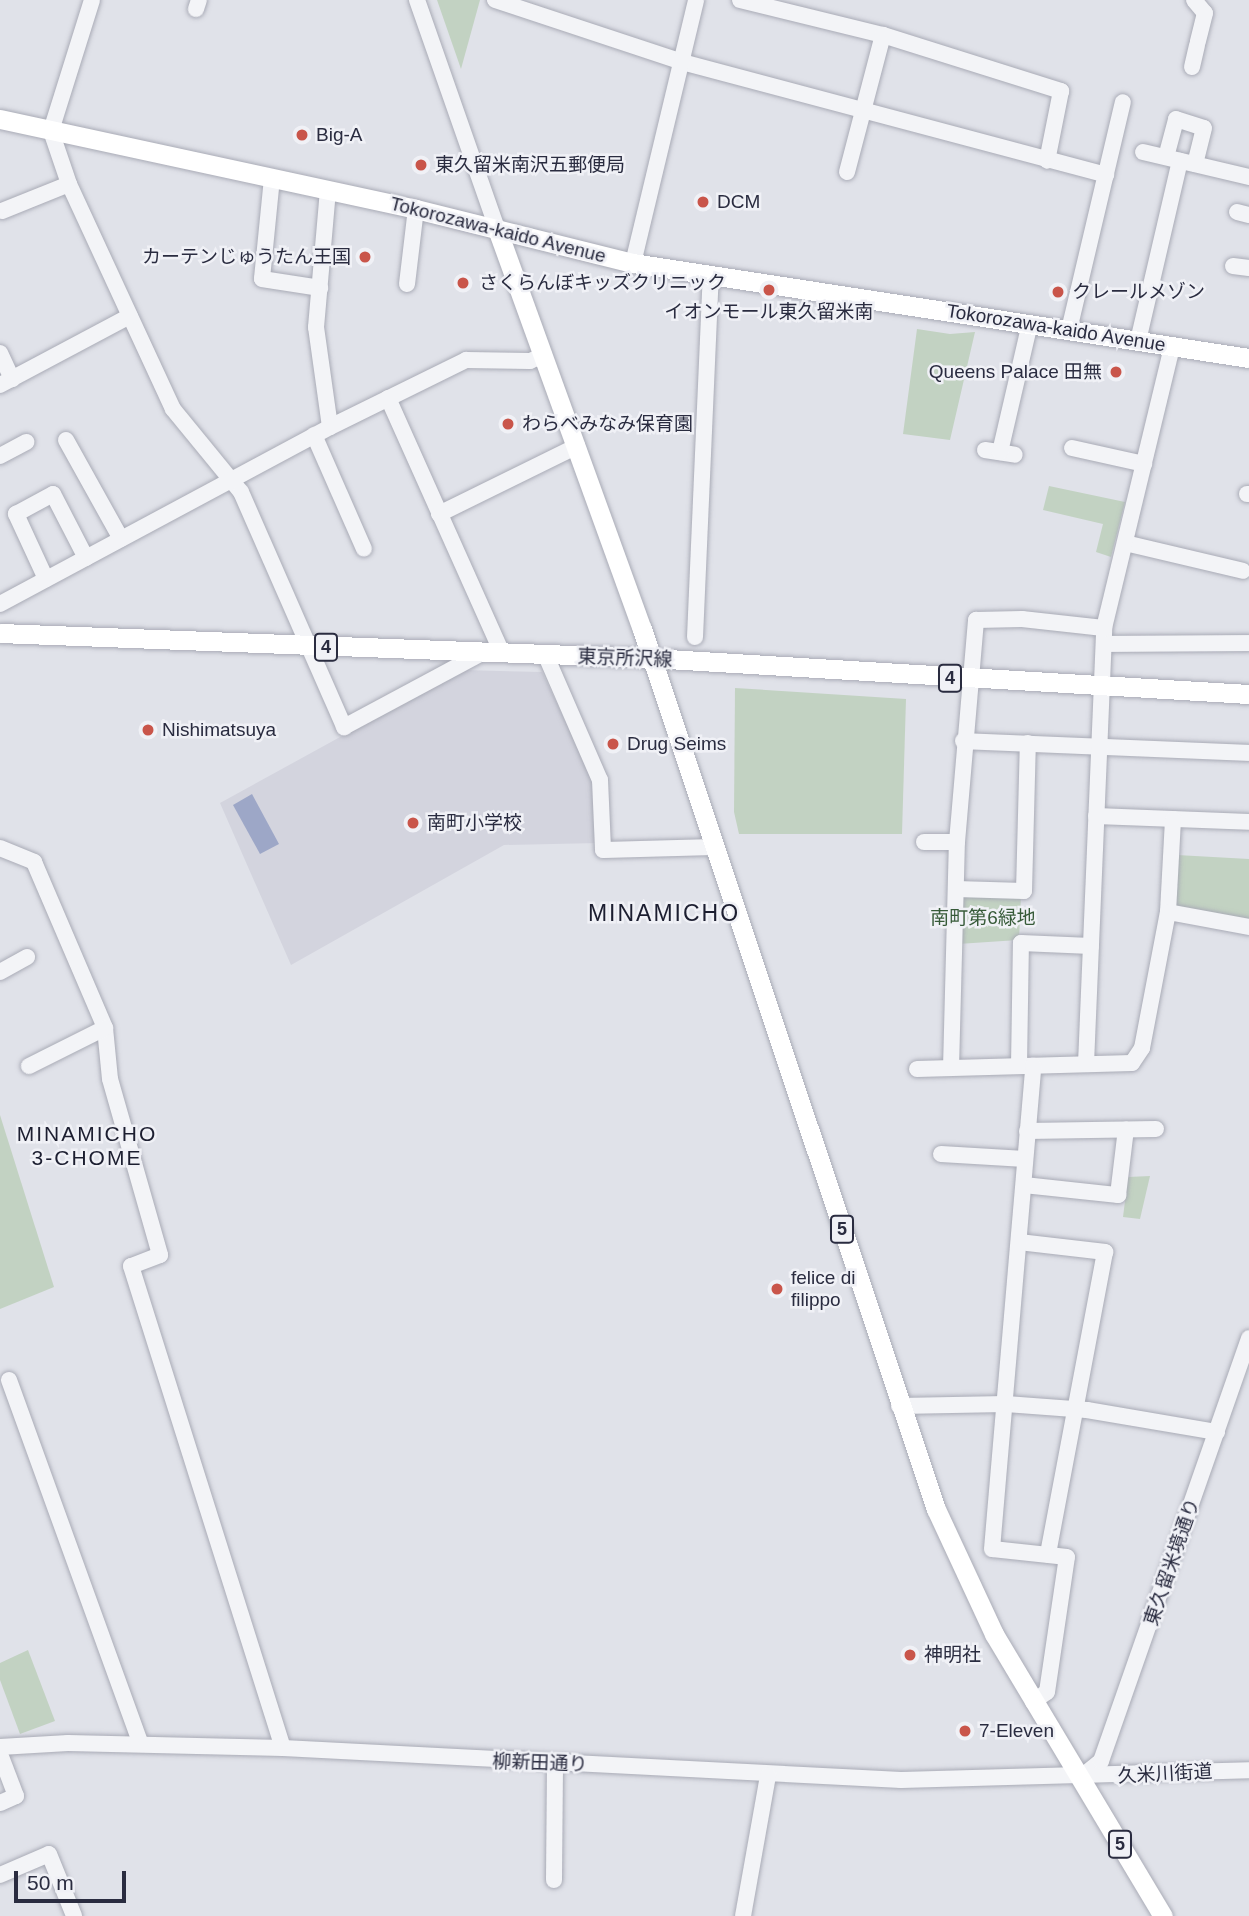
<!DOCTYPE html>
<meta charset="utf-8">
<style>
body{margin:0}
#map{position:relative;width:1249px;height:1916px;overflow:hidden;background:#e0e2e9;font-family:Arial,"Noto Sans JP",sans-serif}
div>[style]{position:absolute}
.built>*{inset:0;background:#d3d4de}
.green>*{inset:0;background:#c2d2c2}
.water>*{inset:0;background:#9da7c7}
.roads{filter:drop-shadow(0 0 2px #a9abb6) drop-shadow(0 0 2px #a9abb6)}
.minor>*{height:16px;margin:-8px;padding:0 8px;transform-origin:8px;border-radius:8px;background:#f3f4f7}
.major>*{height:19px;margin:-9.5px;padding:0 9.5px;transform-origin:9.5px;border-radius:9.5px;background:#fff}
.dots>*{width:19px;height:19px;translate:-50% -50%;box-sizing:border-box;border:4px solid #f0f1f6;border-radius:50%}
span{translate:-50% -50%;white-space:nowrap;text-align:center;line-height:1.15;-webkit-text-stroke:5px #f0f1f6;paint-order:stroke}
.shield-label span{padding:2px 5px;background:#f0f1f6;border:2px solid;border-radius:5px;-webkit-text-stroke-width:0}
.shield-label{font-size:18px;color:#2a2c40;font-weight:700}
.poi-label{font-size:19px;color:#2a2c40}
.left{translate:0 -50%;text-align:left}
.right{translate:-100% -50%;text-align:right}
.street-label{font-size:19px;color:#2a2c40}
.park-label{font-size:19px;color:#375b39}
.neighbourhood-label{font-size:21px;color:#1c1e30;letter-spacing:2px}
.quarter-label{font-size:23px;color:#1c1e30;letter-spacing:2px}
.scale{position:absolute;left:14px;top:1871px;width:112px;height:32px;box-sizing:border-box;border:4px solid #2a2c40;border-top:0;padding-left:9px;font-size:21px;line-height:24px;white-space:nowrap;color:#2a2c40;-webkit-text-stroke:5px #f0f1f6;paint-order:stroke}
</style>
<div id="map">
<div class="built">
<i style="clip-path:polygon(462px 670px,542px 672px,598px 790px,598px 843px,504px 845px,291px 965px,220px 803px)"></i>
</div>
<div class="green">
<i style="clip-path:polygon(437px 0,480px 0,461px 69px)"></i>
<i style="clip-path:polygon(917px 329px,950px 334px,975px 332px,950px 440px,903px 434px)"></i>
<i style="clip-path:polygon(1049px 486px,1125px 502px,1111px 557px,1096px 552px,1103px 524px,1043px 510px)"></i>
<i style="clip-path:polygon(735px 688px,906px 699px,902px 834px,739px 834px,734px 812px)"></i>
<i style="clip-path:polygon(1177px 855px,1249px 859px,1249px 922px,1175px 906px)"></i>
<i style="clip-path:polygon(960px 894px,1021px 896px,1019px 940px,958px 944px)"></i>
<i style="clip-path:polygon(0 1115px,54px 1287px,0 1309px)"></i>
<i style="clip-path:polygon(1150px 1176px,1140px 1219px,1123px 1217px,1128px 1177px)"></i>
<i style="clip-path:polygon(28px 1650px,55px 1721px,20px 1734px,0 1680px,0 1663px)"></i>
</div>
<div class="water">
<i style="clip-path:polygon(252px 794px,279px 844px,260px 854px,233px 805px)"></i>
</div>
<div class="roads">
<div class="minor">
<i style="left:92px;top:0;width:137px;rotate:107.4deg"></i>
<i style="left:51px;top:131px;width:56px;rotate:71.2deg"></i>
<i style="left:69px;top:184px;width:248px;rotate:65.2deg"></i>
<i style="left:173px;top:409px;width:107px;rotate:50.7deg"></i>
<i style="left:241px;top:492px;width:257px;rotate:66.3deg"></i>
<i style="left:344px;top:727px;width:157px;rotate:-28.2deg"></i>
<i style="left:417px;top:0;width:243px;rotate:70.7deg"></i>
<i style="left:495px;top:0;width:197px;rotate:18.3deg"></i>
<i style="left:682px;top:62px;width:439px;rotate:14.9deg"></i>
<i style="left:740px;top:0;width:147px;rotate:13.8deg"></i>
<i style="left:883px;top:35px;width:187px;rotate:17.5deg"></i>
<i style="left:1061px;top:91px;width:71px;rotate:101.3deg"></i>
<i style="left:1194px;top:0;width:17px;rotate:50deg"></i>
<i style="left:1205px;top:13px;width:30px;rotate:104deg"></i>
<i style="left:196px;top:9px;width:9px;rotate:-72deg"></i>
<i style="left:1192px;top:67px;width:22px;rotate:-77deg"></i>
<i style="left:1143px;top:152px;width:109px;rotate:13.3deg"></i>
<i style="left:1166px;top:157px;width:39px;rotate:-75deg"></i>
<i style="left:1176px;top:119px;width:29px;rotate:18deg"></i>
<i style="left:1204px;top:128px;width:37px;rotate:104deg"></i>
<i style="left:847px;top:172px;width:142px;rotate:-75.3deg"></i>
<i style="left:272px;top:178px;width:101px;rotate:95.7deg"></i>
<i style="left:262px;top:279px;width:59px;rotate:8.8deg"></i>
<i style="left:328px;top:190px;width:138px;rotate:95deg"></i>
<i style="left:316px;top:327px;width:101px;rotate:82deg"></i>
<i style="left:2px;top:211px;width:72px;rotate:-21.9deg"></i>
<i style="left:1237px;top:212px;width:12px;rotate:14deg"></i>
<i style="left:633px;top:263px;width:270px;rotate:-76.5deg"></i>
<i style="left:1233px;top:266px;width:16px;rotate:7deg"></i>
<i style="left:407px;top:284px;width:76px;rotate:-83.2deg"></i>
<i style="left:1069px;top:330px;width:234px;rotate:-76.7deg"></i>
<i style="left:1138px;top:341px;width:185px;rotate:-76.9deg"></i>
<i style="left:0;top:353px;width:29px;rotate:65deg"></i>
<i style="left:0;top:385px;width:147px;rotate:-28deg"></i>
<i style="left:388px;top:398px;width:279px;rotate:65.9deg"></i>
<i style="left:314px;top:435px;width:124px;rotate:66.3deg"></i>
<i style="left:66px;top:440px;width:113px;rotate:60.9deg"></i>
<i style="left:1072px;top:448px;width:74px;rotate:12.5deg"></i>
<i style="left:985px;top:450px;width:30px;rotate:9deg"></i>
<i style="left:1000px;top:452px;width:132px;rotate:-76.9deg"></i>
<i style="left:0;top:456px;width:30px;rotate:-28deg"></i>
<i style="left:1247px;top:494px;width:2px"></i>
<i style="left:439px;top:514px;width:154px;rotate:-26.2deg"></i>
<i style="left:1125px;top:543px;width:121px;rotate:13.3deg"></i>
<i style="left:46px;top:579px;width:72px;rotate:-114.8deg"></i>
<i style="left:16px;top:514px;width:42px;rotate:-28.4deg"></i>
<i style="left:53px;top:494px;width:72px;rotate:62.7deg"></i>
<i style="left:0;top:604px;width:374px;rotate:-28.2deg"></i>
<i style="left:330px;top:427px;width:152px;rotate:-26.2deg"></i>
<i style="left:466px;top:360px;width:64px;rotate:0.9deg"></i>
<i style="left:530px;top:361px;width:15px;rotate:-23deg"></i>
<i style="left:695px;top:637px;width:363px;rotate:-87.5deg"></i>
<i style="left:1104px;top:644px;width:145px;rotate:-0.4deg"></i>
<i style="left:546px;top:656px;width:135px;rotate:66.5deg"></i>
<i style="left:600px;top:780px;width:70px;rotate:87.5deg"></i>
<i style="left:603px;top:850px;width:112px;rotate:-1.5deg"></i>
<i style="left:963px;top:741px;width:286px;rotate:2.4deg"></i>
<i style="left:1096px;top:816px;width:153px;rotate:2.2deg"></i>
<i style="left:924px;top:842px;width:33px"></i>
<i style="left:0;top:848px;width:37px;rotate:22deg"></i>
<i style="left:34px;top:862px;width:181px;rotate:66.8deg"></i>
<i style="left:105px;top:1028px;width:51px;rotate:84.4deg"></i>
<i style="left:110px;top:1079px;width:183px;rotate:74.1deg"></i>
<i style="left:160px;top:1255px;width:31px;rotate:159deg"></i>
<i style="left:131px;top:1266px;width:505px;rotate:72.5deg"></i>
<i style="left:956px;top:889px;width:68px;rotate:1.7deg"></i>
<i style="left:1024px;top:891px;width:148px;rotate:-88.5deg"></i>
<i style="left:1168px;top:912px;width:93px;rotate:-86.9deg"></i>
<i style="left:0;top:972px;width:31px;rotate:-29deg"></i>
<i style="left:1086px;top:1064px;width:436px;rotate:-87.6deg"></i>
<i style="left:1104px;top:628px;width:290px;rotate:-76.4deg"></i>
<i style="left:29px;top:1066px;width:85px;rotate:-26.6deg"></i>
<i style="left:1019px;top:1066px;width:123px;rotate:-89.1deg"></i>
<i style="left:1021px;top:943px;width:70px;rotate:2.5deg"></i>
<i style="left:951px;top:1068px;width:226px;rotate:-88.5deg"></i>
<i style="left:957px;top:842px;width:223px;rotate:-85.1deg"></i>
<i style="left:976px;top:620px;width:46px;rotate:-1.2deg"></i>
<i style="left:1022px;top:619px;width:82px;rotate:6.3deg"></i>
<i style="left:917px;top:1069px;width:215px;rotate:-1.6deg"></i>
<i style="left:1132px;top:1063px;width:18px;rotate:-56deg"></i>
<i style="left:1142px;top:1048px;width:138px;rotate:-79.2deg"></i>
<i style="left:1168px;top:912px;width:82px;rotate:10.5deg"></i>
<i style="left:1027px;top:1131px;width:129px;rotate:-0.9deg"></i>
<i style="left:941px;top:1154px;width:84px;rotate:3.4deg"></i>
<i style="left:1024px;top:1185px;width:95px;rotate:6.1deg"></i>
<i style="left:1118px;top:1195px;width:66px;rotate:-83.1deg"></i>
<i style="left:1019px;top:1242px;width:87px;rotate:6.6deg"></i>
<i style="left:1105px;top:1252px;width:308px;rotate:100.7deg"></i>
<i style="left:9px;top:1380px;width:387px;rotate:70.1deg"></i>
<i style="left:899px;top:1406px;width:107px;rotate:-1.1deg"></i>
<i style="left:1006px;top:1404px;width:81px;rotate:4.2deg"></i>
<i style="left:1087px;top:1410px;width:132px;rotate:9.6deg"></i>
<i style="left:1033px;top:1702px;width:17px;rotate:-36deg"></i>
<i style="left:1047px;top:1692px;width:136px;rotate:-81.6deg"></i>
<i style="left:1067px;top:1557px;width:75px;rotate:-173.9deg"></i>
<i style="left:992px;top:1549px;width:485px;rotate:-85.1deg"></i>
<i style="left:0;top:1747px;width:68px;rotate:-3.4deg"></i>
<i style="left:68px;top:1743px;width:215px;rotate:1.3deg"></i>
<i style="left:283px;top:1748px;width:619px;rotate:2.96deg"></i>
<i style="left:901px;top:1780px;width:348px;rotate:-1.6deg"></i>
<i style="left:0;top:1754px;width:45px;rotate:69.1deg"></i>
<i style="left:16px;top:1796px;width:17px;rotate:156deg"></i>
<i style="left:1080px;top:1778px;width:27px;rotate:-39deg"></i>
<i style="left:1101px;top:1761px;width:448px;rotate:-70.7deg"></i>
<i style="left:0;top:1875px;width:53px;rotate:-23.2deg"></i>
<i style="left:49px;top:1854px;width:67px;rotate:68deg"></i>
<i style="left:554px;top:1880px;width:117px;rotate:-89.5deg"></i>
<i style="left:743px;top:1916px;width:143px;rotate:-79.9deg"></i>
</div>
<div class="major">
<i style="left:0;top:119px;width:426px;rotate:12.2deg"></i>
<i style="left:416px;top:209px;width:224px;rotate:14deg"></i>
<i style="left:633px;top:263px;width:623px;rotate:8.77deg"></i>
<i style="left:497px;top:229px;width:425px;rotate:70.1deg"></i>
<i style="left:642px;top:629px;width:928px;rotate:71.53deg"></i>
<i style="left:936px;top:1509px;width:138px;rotate:65.1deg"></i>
<i style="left:994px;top:1634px;width:329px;rotate:59.1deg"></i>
<i style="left:0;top:633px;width:651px;rotate:2.2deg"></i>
<i style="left:651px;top:658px;width:599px;rotate:3.45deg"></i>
</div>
</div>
<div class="dots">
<i style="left:302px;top:135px;background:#c9554a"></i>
<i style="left:421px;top:165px;background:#c9554a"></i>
<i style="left:703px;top:202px;background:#c9554a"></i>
<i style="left:365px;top:257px;background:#c9554a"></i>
<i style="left:463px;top:283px;background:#c9554a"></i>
<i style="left:769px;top:290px;background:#c9554a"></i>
<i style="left:1058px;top:292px;background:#c9554a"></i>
<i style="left:1116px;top:372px;background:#c9554a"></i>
<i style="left:508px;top:424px;background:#c9554a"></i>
<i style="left:148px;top:730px;background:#c9554a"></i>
<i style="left:613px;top:744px;background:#c9554a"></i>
<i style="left:413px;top:823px;background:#c9554a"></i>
<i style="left:777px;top:1289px;background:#c9554a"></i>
<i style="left:910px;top:1655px;background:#c9554a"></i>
<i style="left:965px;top:1731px;background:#c9554a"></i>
</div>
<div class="shield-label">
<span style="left:326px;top:647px">4</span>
<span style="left:950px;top:678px">4</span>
<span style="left:842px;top:1229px">5</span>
<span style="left:1120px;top:1844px">5</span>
</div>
<div class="poi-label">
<span class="left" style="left:316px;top:135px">Big-A</span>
<span class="left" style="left:435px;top:165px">東久留米南沢五郵便局</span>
<span class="left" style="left:717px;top:202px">DCM</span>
<span class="right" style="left:351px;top:257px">カーテンじゅうたん王国</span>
<span class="left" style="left:479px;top:283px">さくらんぼキッズクリニック</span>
<span class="left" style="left:1072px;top:292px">クレールメゾン</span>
<span style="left:769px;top:312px">イオンモール東久留米南</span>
<span class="right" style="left:1102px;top:372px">Queens Palace 田無</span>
<span class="left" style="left:522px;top:424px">わらべみなみ保育園</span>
<span class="left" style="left:162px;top:730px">Nishimatsuya</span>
<span class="left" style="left:627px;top:744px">Drug Seims</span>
<span class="left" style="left:427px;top:823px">南町小学校</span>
<span class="left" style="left:791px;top:1289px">felice di<br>filippo</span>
<span class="left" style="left:924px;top:1655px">神明社</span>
<span class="left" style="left:979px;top:1731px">7-Eleven</span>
</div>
<div class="street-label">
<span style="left:498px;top:230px;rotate:14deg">Tokorozawa-kaido Avenue</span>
<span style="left:1056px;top:328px;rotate:9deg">Tokorozawa-kaido Avenue</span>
<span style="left:625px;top:658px;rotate:2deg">東京所沢線</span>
<span style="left:1172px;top:1562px;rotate:-71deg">東久留米境通り</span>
<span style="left:540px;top:1763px;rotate:2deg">柳新田通り</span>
<span style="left:1165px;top:1774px;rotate:-3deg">久米川街道</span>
</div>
<div class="park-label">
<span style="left:983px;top:918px">南町第6緑地</span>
</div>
<div class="neighbourhood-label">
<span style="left:87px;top:1146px">MINAMICHO<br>3-CHOME</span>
</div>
<div class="quarter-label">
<span style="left:664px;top:913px">MINAMICHO</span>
</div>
<div class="scale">50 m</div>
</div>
